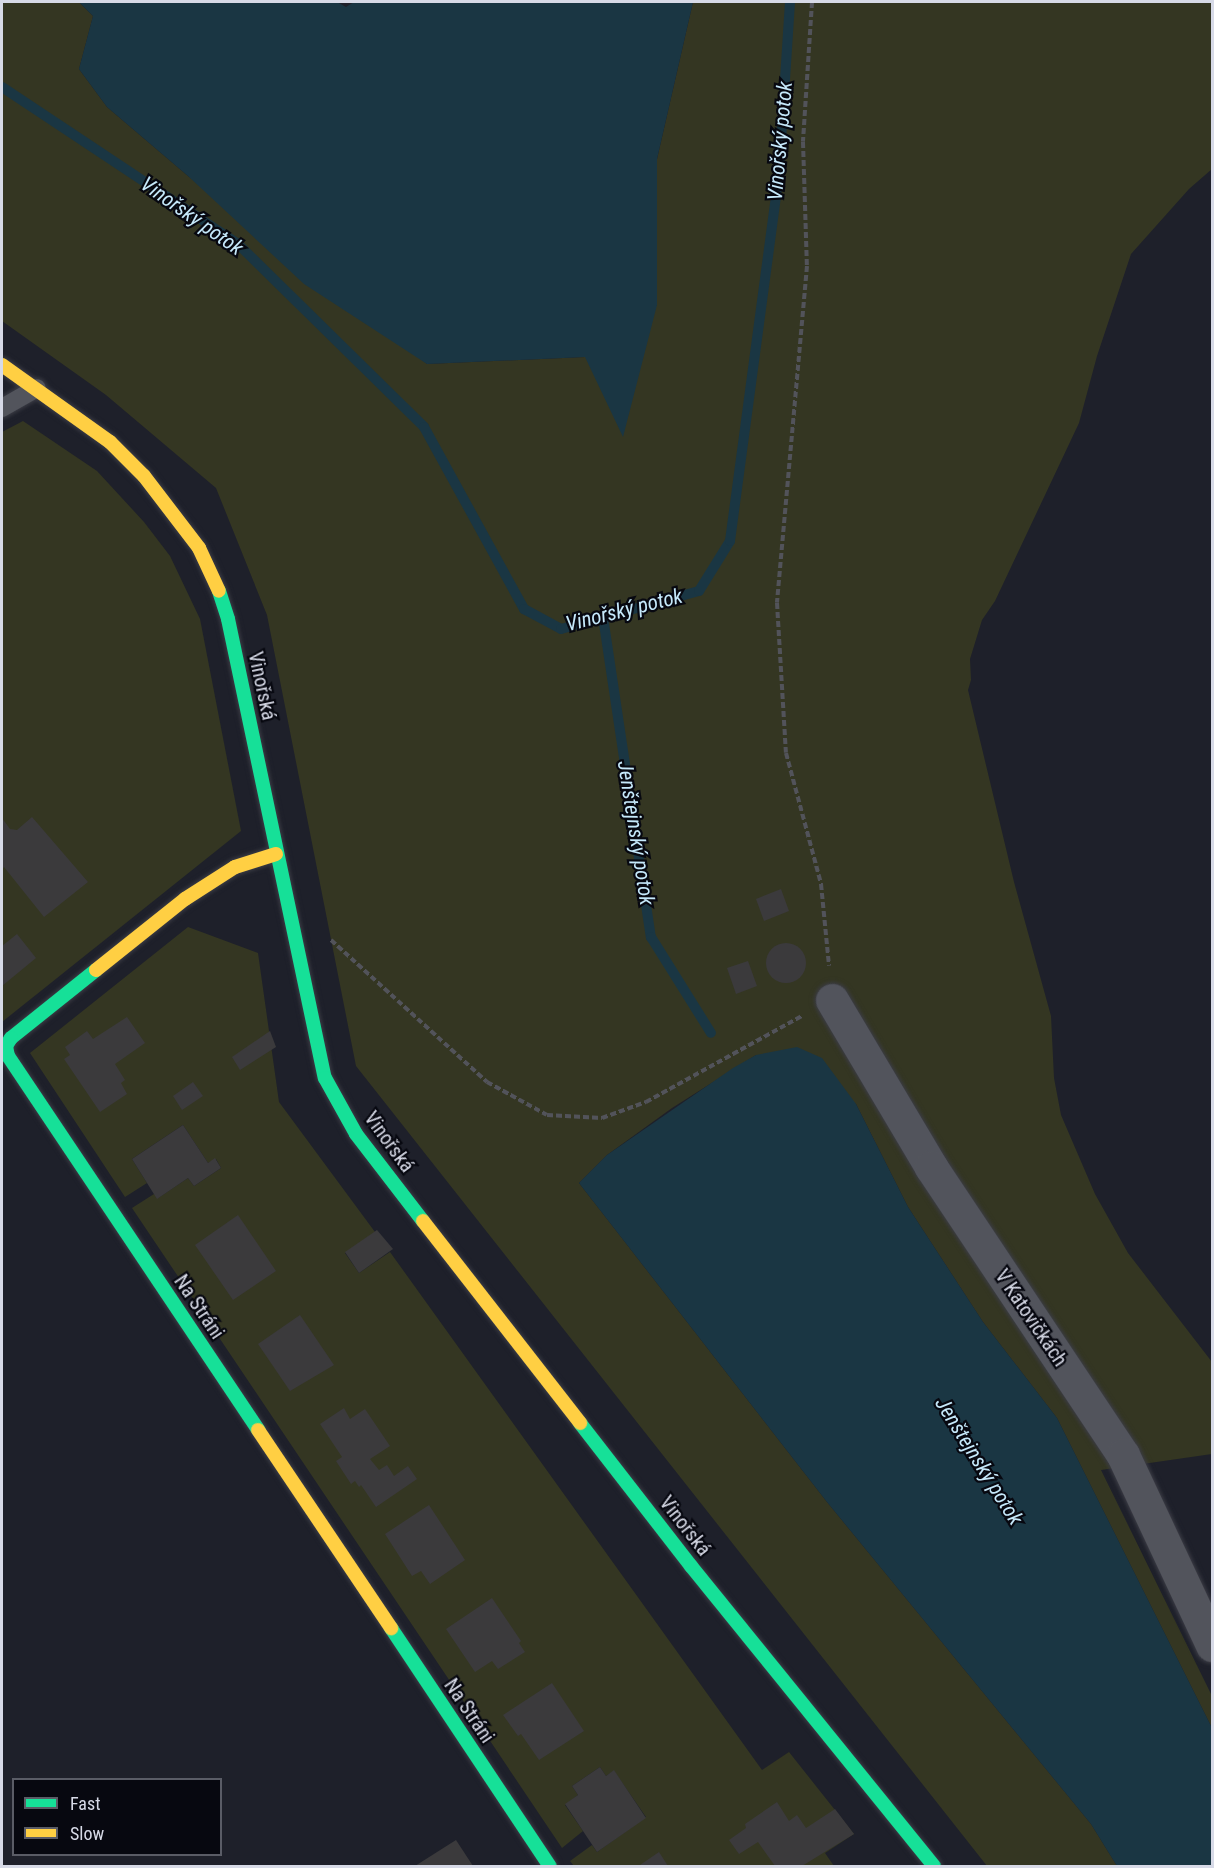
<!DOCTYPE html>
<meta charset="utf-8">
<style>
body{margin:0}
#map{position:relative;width:1214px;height:1868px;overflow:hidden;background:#1e202a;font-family:"Roboto Condensed",sans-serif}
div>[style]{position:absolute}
.green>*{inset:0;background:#343622}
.water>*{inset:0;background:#1a3643}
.stream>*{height:10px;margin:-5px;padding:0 5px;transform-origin:5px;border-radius:5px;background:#1a3643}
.building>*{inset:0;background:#3b3a3c}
.round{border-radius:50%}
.path>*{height:4px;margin-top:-2px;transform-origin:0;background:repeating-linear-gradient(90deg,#52535a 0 6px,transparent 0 9px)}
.roads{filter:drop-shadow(0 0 2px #3b3c45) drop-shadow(0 0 2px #3b3c45)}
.lane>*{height:18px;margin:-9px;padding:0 9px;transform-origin:9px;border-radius:9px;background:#52545c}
.street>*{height:33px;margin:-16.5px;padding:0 16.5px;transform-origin:16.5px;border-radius:16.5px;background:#52545c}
.fast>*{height:14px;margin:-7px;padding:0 7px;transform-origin:7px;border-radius:7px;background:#16e098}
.slow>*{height:14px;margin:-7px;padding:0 7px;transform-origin:7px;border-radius:7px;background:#ffcf43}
span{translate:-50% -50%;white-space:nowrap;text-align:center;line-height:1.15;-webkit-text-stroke:4.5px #070810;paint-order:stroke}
.street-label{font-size:20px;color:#d7dae7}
.water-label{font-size:21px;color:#c6e9fb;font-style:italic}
.frame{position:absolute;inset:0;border:3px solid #d7dae7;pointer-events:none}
.legend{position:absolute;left:12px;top:1778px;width:210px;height:78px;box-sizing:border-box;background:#070810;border:2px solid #5a5c66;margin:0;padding:8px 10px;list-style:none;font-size:18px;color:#d7dae7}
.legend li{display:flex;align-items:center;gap:12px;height:30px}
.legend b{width:30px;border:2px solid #5a5c66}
</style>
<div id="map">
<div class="green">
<i style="clip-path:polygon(2px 2px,79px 2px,93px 16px,79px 69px,107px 107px,188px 176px,427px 364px,585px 357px,657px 305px,657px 159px,693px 2px,1212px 2px,1212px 169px,1189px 189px,1131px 254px,1097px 356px,1079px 423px,995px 601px,982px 620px,970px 659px,971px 680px,968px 690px,1014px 882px,1051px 1016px,1054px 1078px,1061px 1115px,1095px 1194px,1128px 1253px,1212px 1362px,1212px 1454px,1101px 1470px,1212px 1696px,1212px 1728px,1057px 1418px,983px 1322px,908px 1207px,856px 1104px,756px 1055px,672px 1108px,607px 1155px,579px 1183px,827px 1502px,1091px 1824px,1117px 1866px,987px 1866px,356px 1066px,267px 615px,216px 488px,106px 395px,2px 321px)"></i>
<i style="clip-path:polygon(23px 421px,97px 471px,144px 522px,170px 556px,200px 619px,241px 831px,2px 1022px,2px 432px)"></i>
<i style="clip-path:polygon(188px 927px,258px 953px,279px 1102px,375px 1232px,345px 1253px,359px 1273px,390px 1252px,762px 1770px,789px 1752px,854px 1834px,825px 1853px,834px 1866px,574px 1866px,570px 1861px,592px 1845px,597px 1852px,646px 1817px,614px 1771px,606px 1776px,600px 1767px,572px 1786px,578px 1795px,565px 1805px,583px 1831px,562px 1848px,132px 1208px,154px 1194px,158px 1198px,188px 1178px,194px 1186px,221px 1168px,216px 1159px,208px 1163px,183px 1125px,132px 1159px,147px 1183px,125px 1197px,30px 1053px)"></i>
</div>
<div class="water">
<i style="clip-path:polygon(79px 2px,337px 2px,346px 7px,354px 2px,693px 2px,657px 159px,657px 305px,623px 437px,585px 357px,427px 364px,304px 284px,188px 176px,107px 107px,79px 69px,93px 16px)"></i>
<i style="clip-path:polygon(797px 1047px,822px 1058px,856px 1104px,908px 1207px,983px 1322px,1057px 1418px,1212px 1728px,1212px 1866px,1117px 1866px,1091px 1824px,827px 1502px,579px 1183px,607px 1155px,733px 1068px,756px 1055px)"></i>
</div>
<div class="stream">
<i style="left:2px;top:87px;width:282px;rotate:33.6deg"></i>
<i style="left:237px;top:243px;width:262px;rotate:44.5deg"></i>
<i style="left:424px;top:427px;width:208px;rotate:61.2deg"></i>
<i style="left:524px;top:609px;width:42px;rotate:28.4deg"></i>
<i style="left:561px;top:629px;width:143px;rotate:-15.4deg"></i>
<i style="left:699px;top:591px;width:59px;rotate:-58.2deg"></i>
<i style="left:730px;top:541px;width:372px;rotate:-82.4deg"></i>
<i style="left:779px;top:172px;width:170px;rotate:-86.3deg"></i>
<i style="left:603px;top:617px;width:324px;rotate:81.5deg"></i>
<i style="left:651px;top:937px;width:113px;rotate:58deg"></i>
</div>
<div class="building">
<i style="clip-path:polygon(32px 817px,88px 882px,44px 917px,4px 867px,2px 870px,2px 818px,10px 829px,17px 830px)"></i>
<i style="clip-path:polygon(781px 889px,789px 911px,764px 921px,756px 899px)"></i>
<i style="clip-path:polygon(17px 934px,36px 958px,2px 986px,2px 946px)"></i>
<i class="round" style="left:766px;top:943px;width:40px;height:40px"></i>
<i style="clip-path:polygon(748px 961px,757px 986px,736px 994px,727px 968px)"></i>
<i style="clip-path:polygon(127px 1017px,145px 1043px,115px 1064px,125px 1080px,121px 1083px,127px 1094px,100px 1112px,64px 1059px,70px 1055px,65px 1047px,87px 1031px,93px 1039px)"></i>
<i style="clip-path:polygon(270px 1031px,276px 1047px,240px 1070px,232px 1057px)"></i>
<i style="clip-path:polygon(193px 1082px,203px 1096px,182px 1110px,173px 1096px)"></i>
<i style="clip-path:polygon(183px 1125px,208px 1163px,215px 1158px,221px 1168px,194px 1186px,188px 1178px,157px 1199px,132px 1159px)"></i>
<i style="clip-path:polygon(238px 1215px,276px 1271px,233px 1300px,195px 1245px)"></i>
<i style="clip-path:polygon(377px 1230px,393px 1249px,359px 1273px,345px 1252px)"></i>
<i style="clip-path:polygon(300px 1315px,334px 1365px,290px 1391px,258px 1344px)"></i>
<i style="clip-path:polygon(344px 1408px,350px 1419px,365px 1409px,390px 1446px,370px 1459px,379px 1470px,387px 1465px,394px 1476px,408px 1466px,417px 1479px,376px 1507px,361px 1485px,359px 1487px,355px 1481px,351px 1484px,336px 1461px,342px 1457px,320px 1424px)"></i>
<i style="clip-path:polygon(429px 1505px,465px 1560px,430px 1584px,421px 1571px,412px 1576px,385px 1534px)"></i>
<i style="clip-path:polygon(492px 1598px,521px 1641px,519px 1643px,525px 1652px,498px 1669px,492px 1661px,475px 1672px,446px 1629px)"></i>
<i style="clip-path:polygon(552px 1683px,584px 1731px,539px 1760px,521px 1734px,518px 1736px,503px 1715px)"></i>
<i style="clip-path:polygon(600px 1767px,606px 1776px,614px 1770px,646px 1818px,597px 1852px,565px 1804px,578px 1795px,572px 1786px)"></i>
<i style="clip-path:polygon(777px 1802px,789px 1821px,797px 1815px,806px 1828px,835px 1809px,854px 1834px,802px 1866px,775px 1866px,758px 1842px,739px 1854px,729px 1840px,746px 1828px,745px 1824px)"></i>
<i style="clip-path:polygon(456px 1840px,473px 1866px,415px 1866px)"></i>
<i style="clip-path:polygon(659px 1852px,668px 1866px,641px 1866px,640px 1865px)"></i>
</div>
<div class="path">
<i style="left:812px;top:2px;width:140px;rotate:93.7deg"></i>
<i style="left:803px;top:142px;width:124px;rotate:88.2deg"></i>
<i style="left:807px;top:266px;width:338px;rotate:95.1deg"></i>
<i style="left:777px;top:603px;width:150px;rotate:86.6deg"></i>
<i style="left:786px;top:753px;width:136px;rotate:75deg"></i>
<i style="left:821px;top:884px;width:82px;rotate:84.4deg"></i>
<i style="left:331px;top:940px;width:211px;rotate:42.3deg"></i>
<i style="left:487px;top:1082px;width:68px;rotate:28.8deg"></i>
<i style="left:547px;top:1115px;width:55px;rotate:3.1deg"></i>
<i style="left:602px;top:1118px;width:47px;rotate:-20deg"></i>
<i style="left:646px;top:1102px;width:178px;rotate:-28.9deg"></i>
</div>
<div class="roads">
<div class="lane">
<i style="left:2px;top:408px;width:40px;rotate:-29.7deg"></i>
</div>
<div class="street">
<i style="left:832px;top:1000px;width:194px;rotate:59.3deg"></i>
<i style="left:931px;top:1167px;width:346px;rotate:56.3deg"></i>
<i style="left:1123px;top:1455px;width:210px;rotate:64.9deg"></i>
</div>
<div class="fast">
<i style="left:219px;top:591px;width:29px;rotate:72deg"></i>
<i style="left:228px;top:619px;width:469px;rotate:78.1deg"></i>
<i style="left:325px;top:1078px;width:64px;rotate:61deg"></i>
<i style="left:356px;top:1134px;width:110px;rotate:52.4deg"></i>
<i style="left:96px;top:970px;width:109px;rotate:141.3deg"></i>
<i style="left:11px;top:1038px;width:9px;rotate:122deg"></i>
<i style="left:6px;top:1046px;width:10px;rotate:79deg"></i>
<i style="left:8px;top:1056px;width:450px;rotate:56.2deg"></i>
<i style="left:580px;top:1423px;width:181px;rotate:52.2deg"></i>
<i style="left:691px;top:1566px;width:386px;rotate:51deg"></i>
<i style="left:391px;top:1628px;width:286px;rotate:56.3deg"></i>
</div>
<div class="slow">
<i style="left:2px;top:365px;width:133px;rotate:35.5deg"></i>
<i style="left:110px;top:442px;width:48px;rotate:45deg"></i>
<i style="left:144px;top:476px;width:91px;rotate:52.6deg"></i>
<i style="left:199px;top:548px;width:47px;rotate:65.1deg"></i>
<i style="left:96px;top:970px;width:114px;rotate:-38.6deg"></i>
<i style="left:185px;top:899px;width:59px;rotate:-32.6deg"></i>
<i style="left:235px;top:867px;width:43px;rotate:-17.6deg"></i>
<i style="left:423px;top:1221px;width:256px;rotate:52.1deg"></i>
<i style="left:258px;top:1430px;width:239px;rotate:56.1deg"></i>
</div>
</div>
<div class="street-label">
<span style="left:262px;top:686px;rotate:78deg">Vinořská</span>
<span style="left:389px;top:1142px;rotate:54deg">Vinořská</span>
<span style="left:199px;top:1307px;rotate:56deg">Na Stráni</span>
<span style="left:1031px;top:1318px;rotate:56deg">V Katovičkách</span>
<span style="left:685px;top:1526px;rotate:52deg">Vinořská</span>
<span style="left:469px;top:1711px;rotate:56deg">Na Stráni</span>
</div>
<div class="water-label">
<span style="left:780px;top:141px;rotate:-85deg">Vinořský potok</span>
<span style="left:192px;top:216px;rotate:35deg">Vinořský potok</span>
<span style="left:624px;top:610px;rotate:-14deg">Vinořský potok</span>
<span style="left:636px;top:833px;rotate:81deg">Jenštejnský potok</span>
<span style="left:979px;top:1461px;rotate:58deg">Jenštejnský potok</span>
</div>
<div class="frame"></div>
<ul class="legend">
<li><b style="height:8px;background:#16e098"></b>Fast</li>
<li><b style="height:8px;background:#ffcf43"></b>Slow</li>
</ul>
</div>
